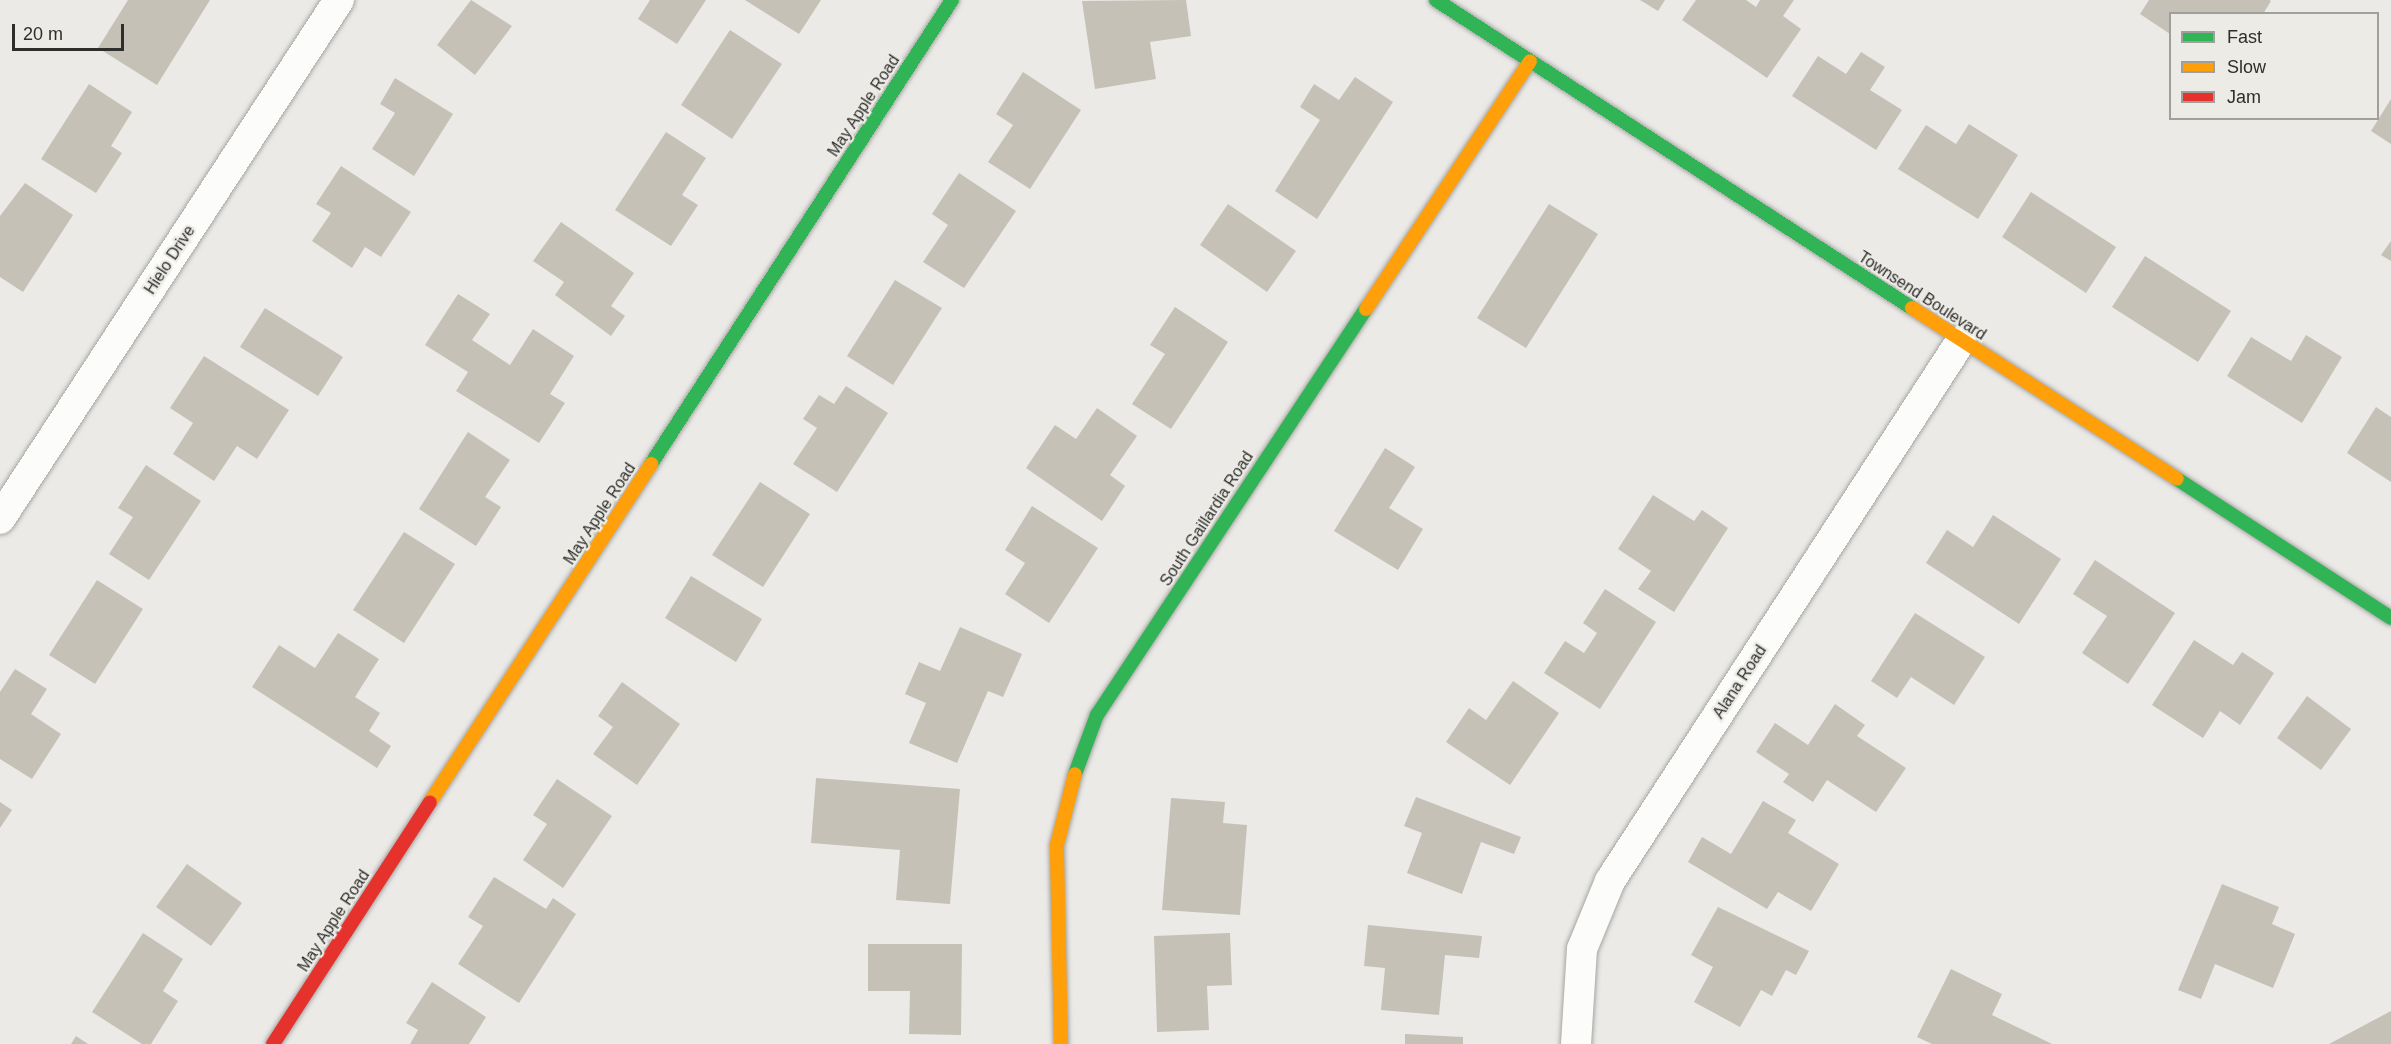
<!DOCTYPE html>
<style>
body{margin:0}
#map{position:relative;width:2391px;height:1044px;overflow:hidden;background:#ebeae7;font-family:Arial,sans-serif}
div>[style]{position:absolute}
.building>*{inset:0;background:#c5c1b6}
.roads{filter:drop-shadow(0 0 2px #a7a6a4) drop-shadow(0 0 2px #a7a6a4)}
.street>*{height:30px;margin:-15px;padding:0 15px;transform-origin:15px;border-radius:15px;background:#fcfcfb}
.fast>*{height:14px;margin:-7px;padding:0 7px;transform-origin:7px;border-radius:7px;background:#30b455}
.slow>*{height:14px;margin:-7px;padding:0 7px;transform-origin:7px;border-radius:7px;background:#ff9f0a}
.jam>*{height:14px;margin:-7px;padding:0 7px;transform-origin:7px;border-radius:7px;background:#e5322d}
span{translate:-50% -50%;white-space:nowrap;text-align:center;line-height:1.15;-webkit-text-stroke:4.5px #ecebe6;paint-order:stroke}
.street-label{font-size:16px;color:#2e2e2c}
.legend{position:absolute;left:2169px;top:12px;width:210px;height:108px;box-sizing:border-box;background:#ecebe6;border:2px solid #a09f9c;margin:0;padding:8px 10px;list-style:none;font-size:18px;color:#2e2e2c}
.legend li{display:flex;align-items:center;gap:12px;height:30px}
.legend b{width:30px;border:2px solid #a09f9c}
.scale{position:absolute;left:12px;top:24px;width:112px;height:27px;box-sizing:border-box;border:3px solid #2e2e2c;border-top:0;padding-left:8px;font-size:18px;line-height:21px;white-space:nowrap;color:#2e2e2c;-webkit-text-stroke:4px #ecebe6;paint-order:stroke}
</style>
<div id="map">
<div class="building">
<i style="clip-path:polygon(128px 0,210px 0,157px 85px,98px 48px)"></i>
<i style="clip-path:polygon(471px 0,512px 26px,475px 75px,437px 45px)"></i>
<i style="clip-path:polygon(650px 0,706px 0,677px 44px,638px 19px)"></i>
<i style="clip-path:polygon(745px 0,821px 0,799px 34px)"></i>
<i style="clip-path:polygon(1186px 0,1191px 36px,1150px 42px,1156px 79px,1095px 89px,1082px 1px)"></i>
<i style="clip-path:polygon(1640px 0,1665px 0,1658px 11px)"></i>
<i style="clip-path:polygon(1696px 0,1746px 0,1756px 7px,1760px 0,1794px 0,1783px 16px,1801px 29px,1767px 78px,1682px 20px)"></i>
<i style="clip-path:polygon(2149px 0,2269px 0,2271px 1px,2263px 14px,2170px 14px,2170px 34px,2140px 14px)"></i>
<i style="clip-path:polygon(730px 30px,782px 64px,732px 139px,681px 105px)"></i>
<i style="clip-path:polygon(1861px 52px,1885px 67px,1870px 90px,1902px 110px,1876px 150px,1792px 96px,1818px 56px,1846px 74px)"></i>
<i style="clip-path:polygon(1023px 72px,1081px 110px,1030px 189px,988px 162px,1013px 125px,996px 114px)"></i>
<i style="clip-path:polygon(1355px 77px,1393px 102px,1317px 219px,1275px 191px,1320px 120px,1300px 107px,1314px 84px,1339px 100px)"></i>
<i style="clip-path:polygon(395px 78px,453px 114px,414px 176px,372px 149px,395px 113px,380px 104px)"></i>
<i style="clip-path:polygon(89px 84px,132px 112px,111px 146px,122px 153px,96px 193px,41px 159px)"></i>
<i style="clip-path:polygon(2391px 99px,2391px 144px,2371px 131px)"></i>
<i style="clip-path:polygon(1969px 124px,2018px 155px,1978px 219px,1898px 169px,1926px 125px,1956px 144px)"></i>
<i style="clip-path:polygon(666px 132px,706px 158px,682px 195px,698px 205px,671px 246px,615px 210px)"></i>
<i style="clip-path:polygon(341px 166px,411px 212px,381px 257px,365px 247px,352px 268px,312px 241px,331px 213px,316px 204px)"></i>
<i style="clip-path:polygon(959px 173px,1016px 211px,964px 288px,923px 262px,948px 225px,932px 214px)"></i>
<i style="clip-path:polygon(25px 183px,73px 215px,23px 292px,0 277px,0 216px)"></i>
<i style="clip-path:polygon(2031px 192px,2116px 247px,2086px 293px,2002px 237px)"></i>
<i style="clip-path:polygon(1228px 204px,1296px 251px,1267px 292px,1200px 245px)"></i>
<i style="clip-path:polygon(1549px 204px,1598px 234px,1526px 348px,1477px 318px)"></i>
<i style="clip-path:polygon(561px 222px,634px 273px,611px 306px,625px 316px,611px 336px,555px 295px,564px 282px,533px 261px)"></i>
<i style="clip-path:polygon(2391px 241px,2391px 261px,2381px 255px)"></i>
<i style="clip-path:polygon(2145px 256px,2231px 311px,2198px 362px,2112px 307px)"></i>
<i style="clip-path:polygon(895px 280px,942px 308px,893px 385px,847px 356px)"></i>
<i style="clip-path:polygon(458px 294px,490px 314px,472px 340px,510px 365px,533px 329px,574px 356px,550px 394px,565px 403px,539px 443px,456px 391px,468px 372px,425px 345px)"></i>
<i style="clip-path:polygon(1175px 307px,1228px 342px,1171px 429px,1132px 404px,1165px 354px,1150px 345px)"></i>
<i style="clip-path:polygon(265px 308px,343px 357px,318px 396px,240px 347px)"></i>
<i style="clip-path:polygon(2306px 335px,2342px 357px,2302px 423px,2227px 376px,2251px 337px,2291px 361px)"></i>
<i style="clip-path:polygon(204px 356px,289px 410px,257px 459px,237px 446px,214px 481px,173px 454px,193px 423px,170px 408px)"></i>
<i style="clip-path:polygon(846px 386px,888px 413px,837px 492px,793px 464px,817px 428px,803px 419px,819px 395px,834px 404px)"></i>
<i style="clip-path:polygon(2376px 407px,2391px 417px,2391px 482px,2347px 453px)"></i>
<i style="clip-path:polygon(1097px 408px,1137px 436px,1110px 475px,1125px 486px,1102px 521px,1026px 468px,1055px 425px,1076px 439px)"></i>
<i style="clip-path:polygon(468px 432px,510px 460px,485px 497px,501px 507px,476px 546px,419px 509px)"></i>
<i style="clip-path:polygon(1385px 448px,1415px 467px,1389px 508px,1423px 529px,1398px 570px,1334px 531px)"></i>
<i style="clip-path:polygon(146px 465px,201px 501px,149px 580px,109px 554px,133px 517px,118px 508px)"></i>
<i style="clip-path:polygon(760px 482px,810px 514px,763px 587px,712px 555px)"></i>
<i style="clip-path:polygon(1653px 495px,1694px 521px,1702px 510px,1728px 528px,1674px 612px,1638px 589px,1651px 571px,1618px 549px)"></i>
<i style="clip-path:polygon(1032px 506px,1098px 548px,1049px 623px,1005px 594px,1025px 563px,1005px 550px)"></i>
<i style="clip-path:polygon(1993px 515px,2061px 559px,2019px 624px,1926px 563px,1947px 530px,1973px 547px)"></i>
<i style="clip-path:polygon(404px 532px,455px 564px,404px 643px,353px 610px)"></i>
<i style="clip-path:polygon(2095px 560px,2175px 613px,2128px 684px,2082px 653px,2107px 616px,2073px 594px)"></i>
<i style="clip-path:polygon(691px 576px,762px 619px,736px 662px,665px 618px)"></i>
<i style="clip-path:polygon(97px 580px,143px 609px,95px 684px,49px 655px)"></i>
<i style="clip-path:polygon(1605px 589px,1656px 622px,1600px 709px,1544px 673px,1565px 641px,1584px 653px,1597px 633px,1583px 623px)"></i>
<i style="clip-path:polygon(1915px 613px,1985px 657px,1954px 705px,1911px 677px,1897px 698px,1871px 681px)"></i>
<i style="clip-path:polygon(960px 627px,1022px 654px,1003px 697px,988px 691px,957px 763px,909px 743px,926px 703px,905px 694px,919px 662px,940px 671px)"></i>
<i style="clip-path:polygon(338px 633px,379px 659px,355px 697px,380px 713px,369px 731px,391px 746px,377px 768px,252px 687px,279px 645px,315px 668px)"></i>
<i style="clip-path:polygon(2194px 640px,2233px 665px,2242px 652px,2274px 673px,2240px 725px,2220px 711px,2203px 738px,2152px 705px)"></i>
<i style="clip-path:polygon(15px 669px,47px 689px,31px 714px,61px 734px,32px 779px,0 759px,0 692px)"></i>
<i style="clip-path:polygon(1513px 681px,1559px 713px,1510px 785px,1446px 742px,1469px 708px,1486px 720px)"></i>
<i style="clip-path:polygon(622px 682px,680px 724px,637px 785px,593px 754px,613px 727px,598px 716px)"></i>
<i style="clip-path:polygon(2307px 696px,2351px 729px,2321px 770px,2277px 738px)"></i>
<i style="clip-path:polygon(1835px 704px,1865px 725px,1857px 736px,1906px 768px,1876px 812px,1827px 780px,1813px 802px,1783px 782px,1789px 774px,1756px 752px,1775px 723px,1808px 745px)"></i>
<i style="clip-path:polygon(816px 778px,960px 789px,950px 904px,896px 900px,900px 850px,811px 843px)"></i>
<i style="clip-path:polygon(557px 779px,612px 816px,563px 888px,523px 860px,547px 824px,533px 815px)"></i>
<i style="clip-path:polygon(1416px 797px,1521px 837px,1514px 854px,1481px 842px,1462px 894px,1407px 873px,1422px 833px,1404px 826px)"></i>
<i style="clip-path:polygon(1171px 798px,1225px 802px,1223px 823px,1247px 825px,1240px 915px,1162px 910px)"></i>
<i style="clip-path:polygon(1763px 801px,1796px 820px,1788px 833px,1839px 864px,1811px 911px,1778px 892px,1767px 909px,1688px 862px,1702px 837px,1731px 854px)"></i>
<i style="clip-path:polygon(0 802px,12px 810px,0 828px)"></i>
<i style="clip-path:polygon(187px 864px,242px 903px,211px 946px,156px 907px)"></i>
<i style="clip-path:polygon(494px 877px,546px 909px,553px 898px,576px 914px,519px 1003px,458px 964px,483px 926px,468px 917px)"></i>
<i style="clip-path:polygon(2222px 884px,2279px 907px,2272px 924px,2295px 934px,2273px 988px,2215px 964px,2201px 999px,2178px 990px)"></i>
<i style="clip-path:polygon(1718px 907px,1809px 951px,1796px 975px,1786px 970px,1772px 996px,1761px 990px,1740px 1027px,1694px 1002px,1713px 967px,1691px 955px)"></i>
<i style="clip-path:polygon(1368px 925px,1482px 936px,1479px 958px,1445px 955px,1439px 1015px,1381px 1010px,1385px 968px,1364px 966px)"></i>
<i style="clip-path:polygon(143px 933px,183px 959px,163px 991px,178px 1001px,151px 1044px,142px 1044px,92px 1012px)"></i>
<i style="clip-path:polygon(1230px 933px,1232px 985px,1207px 986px,1209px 1030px,1157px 1032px,1154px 936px)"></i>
<i style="clip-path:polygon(868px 944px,962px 944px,961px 1035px,909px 1034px,910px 991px,868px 991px)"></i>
<i style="clip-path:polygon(1951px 969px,2002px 994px,1992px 1015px,2052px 1044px,1932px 1044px,1917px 1037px)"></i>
<i style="clip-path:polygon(432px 982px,486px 1017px,469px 1044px,410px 1044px,418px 1030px,406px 1023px)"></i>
<i style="clip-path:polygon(2391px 1011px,2391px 1044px,2329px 1044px)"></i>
<i style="clip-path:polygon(1405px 1034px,1463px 1037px,1463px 1044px,1405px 1044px)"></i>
<i style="clip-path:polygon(76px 1036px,88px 1044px,71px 1044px)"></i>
</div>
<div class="roads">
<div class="street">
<i style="left:0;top:519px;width:620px;rotate:-56.85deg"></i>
<i style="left:1576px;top:1044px;width:95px;rotate:-86.4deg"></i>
<i style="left:1582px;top:949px;width:74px;rotate:-67.6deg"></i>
<i style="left:1610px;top:881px;width:644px;rotate:-56.98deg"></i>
</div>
<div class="fast">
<i style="left:1436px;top:0;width:567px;rotate:32.91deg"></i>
<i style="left:651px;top:464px;width:553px;rotate:-57.03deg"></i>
<i style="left:2177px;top:479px;width:255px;rotate:33deg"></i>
<i style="left:1075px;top:774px;width:63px;rotate:-69.6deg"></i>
<i style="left:1097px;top:715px;width:487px;rotate:-56.5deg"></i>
</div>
<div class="slow">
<i style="left:1912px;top:308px;width:315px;rotate:32.8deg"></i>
<i style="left:1366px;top:309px;width:297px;rotate:-56.5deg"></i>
<i style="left:430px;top:802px;width:404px;rotate:-56.8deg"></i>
<i style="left:1061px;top:1044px;width:199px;rotate:-91.2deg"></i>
<i style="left:1057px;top:845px;width:73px;rotate:-75.8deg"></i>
</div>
<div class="jam">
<i style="left:273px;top:1044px;width:288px;rotate:-57deg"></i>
</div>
</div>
<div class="street-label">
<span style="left:864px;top:106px;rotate:-57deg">May Apple Road</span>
<span style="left:170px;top:260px;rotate:-57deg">Hielo Drive</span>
<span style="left:1922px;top:296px;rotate:33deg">Townsend Boulevard</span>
<span style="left:600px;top:514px;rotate:-57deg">May Apple Road</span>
<span style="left:1207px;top:519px;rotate:-57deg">South Gaillardia Road</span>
<span style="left:1740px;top:682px;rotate:-57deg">Alana Road</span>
<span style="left:334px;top:921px;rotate:-57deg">May Apple Road</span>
</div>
<ul class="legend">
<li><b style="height:8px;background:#30b455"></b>Fast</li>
<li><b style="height:8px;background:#ff9f0a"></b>Slow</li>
<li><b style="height:8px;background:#e5322d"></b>Jam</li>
</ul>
<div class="scale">20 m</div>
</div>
